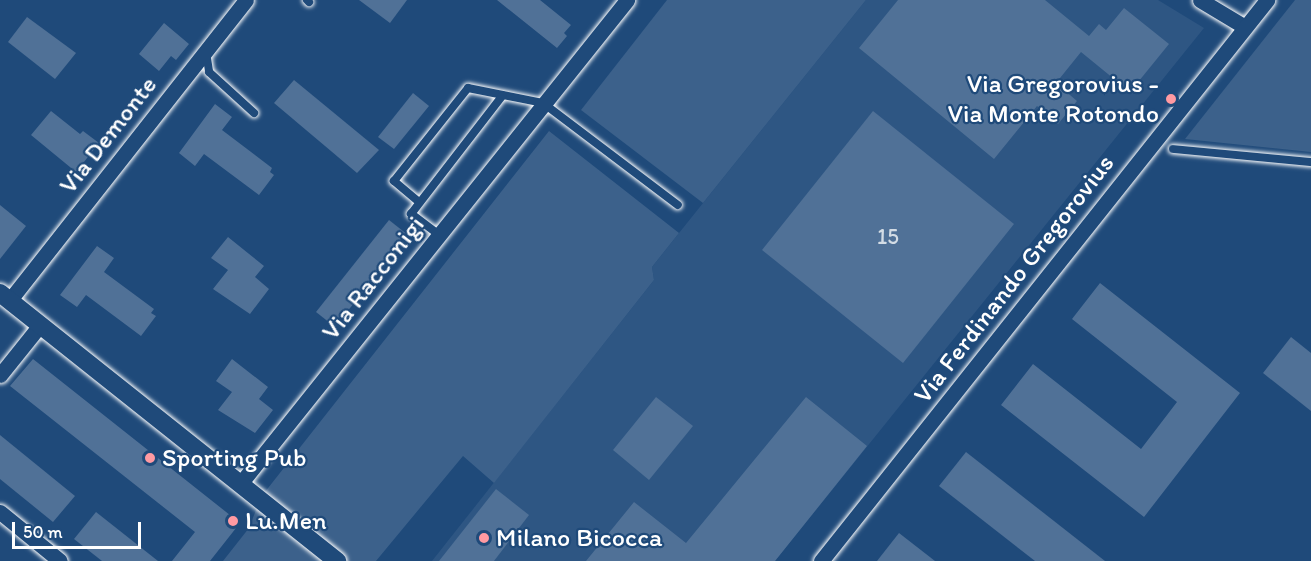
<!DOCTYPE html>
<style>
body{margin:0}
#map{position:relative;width:1311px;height:561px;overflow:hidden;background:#1f4a7a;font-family:Itim,sans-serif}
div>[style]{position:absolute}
.built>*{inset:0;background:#2e5683}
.green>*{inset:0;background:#3c618b}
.building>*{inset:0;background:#507197}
.roads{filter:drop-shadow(0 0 2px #fff) drop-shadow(0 0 2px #fff)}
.service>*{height:8px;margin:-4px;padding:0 4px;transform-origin:4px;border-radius:4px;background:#1f4a7a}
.minor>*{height:15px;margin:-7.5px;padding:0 7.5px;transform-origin:7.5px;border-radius:7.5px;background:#1f4a7a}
.tertiary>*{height:18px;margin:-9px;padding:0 9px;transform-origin:9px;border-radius:9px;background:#1f4a7a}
.dots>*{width:16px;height:16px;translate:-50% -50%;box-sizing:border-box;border:3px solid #1f4a7a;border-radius:50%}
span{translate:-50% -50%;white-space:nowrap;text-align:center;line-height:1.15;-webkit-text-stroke:4.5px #1f4a7a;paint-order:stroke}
.number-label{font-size:22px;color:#d3dce5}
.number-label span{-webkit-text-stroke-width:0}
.poi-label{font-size:26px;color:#fff}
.right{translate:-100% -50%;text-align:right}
.left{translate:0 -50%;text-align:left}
.street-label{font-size:26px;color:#fff}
.scale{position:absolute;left:12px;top:522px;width:129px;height:27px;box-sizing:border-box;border:3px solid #fff;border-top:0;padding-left:8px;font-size:18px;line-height:21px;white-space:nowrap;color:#fff;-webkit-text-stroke:4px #1f4a7a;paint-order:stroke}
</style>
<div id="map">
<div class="built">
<i style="clip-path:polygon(866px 0,1158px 0,1204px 28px,775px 561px,432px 561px,654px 280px,652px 267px,679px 233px)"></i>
</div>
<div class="green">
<i style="clip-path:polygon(667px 0,866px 0,703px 203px,581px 110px)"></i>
<i style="clip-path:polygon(1295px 0,1311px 0,1311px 152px,1185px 139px)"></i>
<i style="clip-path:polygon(549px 131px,679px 233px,652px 267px,654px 280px,494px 483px,463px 456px,376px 561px,223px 561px,249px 528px,261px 497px)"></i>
</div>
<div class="building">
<i style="clip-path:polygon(359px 0,407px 0,390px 23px)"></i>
<i style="clip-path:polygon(497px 0,540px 0,571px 25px,564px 33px,567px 36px,557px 48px)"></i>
<i style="clip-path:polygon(898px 0,1045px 0,1089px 36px,1099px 24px,1106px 30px,1124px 8px,1169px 44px,1130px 92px,1081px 52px,1056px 83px,1077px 101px,1058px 124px,1037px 106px,994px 159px,859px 48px)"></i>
<i style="clip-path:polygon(27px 17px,76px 53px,55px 79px,8px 42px)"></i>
<i style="clip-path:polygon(164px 23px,189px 44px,176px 60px,171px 56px,159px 71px,139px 54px)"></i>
<i style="clip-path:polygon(294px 80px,379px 150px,357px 173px,274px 103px)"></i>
<i style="clip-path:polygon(413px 93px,429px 106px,394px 149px,378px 137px)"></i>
<i style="clip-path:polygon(215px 104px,232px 117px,222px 130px,272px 168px,270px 172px,274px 175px,259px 195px,204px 154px,195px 166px,179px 153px)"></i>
<i style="clip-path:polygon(51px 111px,80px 134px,83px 131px,99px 143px,76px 172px,31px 135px)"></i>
<i style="clip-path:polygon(873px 111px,1014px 224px,903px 363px,762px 250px)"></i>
<i style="clip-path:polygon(0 205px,26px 226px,0 259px)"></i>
<i style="clip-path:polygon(389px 220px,408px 235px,335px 327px,316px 312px)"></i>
<i style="clip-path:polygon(228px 237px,264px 266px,255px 277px,269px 289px,250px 314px,213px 289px,228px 270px,211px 258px)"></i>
<i style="clip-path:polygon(97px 246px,114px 258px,104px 272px,154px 309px,151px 313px,156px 316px,141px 336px,86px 295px,77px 307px,60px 295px)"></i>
<i style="clip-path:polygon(1100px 283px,1240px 393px,1144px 517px,1001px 405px,1033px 364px,1141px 449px,1177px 402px,1072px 319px)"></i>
<i style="clip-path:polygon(1291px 337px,1311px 353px,1311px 411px,1263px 373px)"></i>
<i style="clip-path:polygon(33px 359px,240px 523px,210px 561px,172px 561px,195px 532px,10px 386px)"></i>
<i style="clip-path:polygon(232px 359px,268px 387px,259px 399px,273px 410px,255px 433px,218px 410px,232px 392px,216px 381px)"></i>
<i style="clip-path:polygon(656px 397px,693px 426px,649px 480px,613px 450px)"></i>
<i style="clip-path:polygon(806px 397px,867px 446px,775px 561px,586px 561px,634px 502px,686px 543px)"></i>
<i style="clip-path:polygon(0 435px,75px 496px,53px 522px,0 479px)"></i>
<i style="clip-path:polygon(966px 452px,1105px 561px,1035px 561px,939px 486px)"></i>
<i style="clip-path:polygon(496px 489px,529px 515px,494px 561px,439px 561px)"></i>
<i style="clip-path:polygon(96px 512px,158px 561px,102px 561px,74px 539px)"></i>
<i style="clip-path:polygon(899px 533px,935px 561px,877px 561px)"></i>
</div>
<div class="roads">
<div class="service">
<i style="left:307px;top:0;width:3px;rotate:45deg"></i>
<i style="left:206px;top:52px;width:20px;rotate:81deg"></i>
<i style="left:209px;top:72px;width:61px;rotate:42.3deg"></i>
<i style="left:1173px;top:149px;width:139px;rotate:5.4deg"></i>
<i style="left:419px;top:202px;width:33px;rotate:-140deg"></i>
<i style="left:394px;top:181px;width:119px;rotate:-51.5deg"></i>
<i style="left:468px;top:88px;width:76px;rotate:11.3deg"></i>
<i style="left:543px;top:103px;width:169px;rotate:37.1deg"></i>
<i style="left:438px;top:234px;width:34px;rotate:-143deg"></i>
<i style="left:411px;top:214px;width:150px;rotate:-52.3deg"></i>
</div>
<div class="minor">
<i style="left:1200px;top:0;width:52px;rotate:31deg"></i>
<i style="left:9px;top:301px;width:383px;rotate:-51.8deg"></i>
<i style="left:0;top:375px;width:64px;rotate:-51.3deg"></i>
<i style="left:240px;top:484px;width:620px;rotate:-51.35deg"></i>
<i style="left:0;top:512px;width:77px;rotate:39.2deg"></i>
<i style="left:821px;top:561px;width:717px;rotate:-51.51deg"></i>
</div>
<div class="tertiary">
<i style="left:0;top:293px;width:431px;rotate:38.5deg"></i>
</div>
</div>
<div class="dots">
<i style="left:1171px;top:99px;background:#ff9aa2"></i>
<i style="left:150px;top:458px;background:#ff9aa2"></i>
<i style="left:233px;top:521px;background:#ff9aa2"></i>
<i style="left:484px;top:538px;background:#ff9aa2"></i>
</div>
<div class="number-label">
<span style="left:888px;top:237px">15</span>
</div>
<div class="poi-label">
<span class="right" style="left:1159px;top:99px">Via Gregorovius -<br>Via Monte Rotondo</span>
<span class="left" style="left:162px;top:458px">Sporting Pub</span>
<span class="left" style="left:245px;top:521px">Lu.Men</span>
<span class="left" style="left:496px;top:538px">Milano Bicocca</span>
</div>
<div class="street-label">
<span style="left:108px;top:135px;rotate:-52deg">Via Demonte</span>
<span style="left:373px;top:278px;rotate:-52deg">Via Racconigi</span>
<span style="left:1014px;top:279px;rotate:-52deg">Via Ferdinando Gregorovius</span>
</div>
<div class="scale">50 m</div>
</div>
